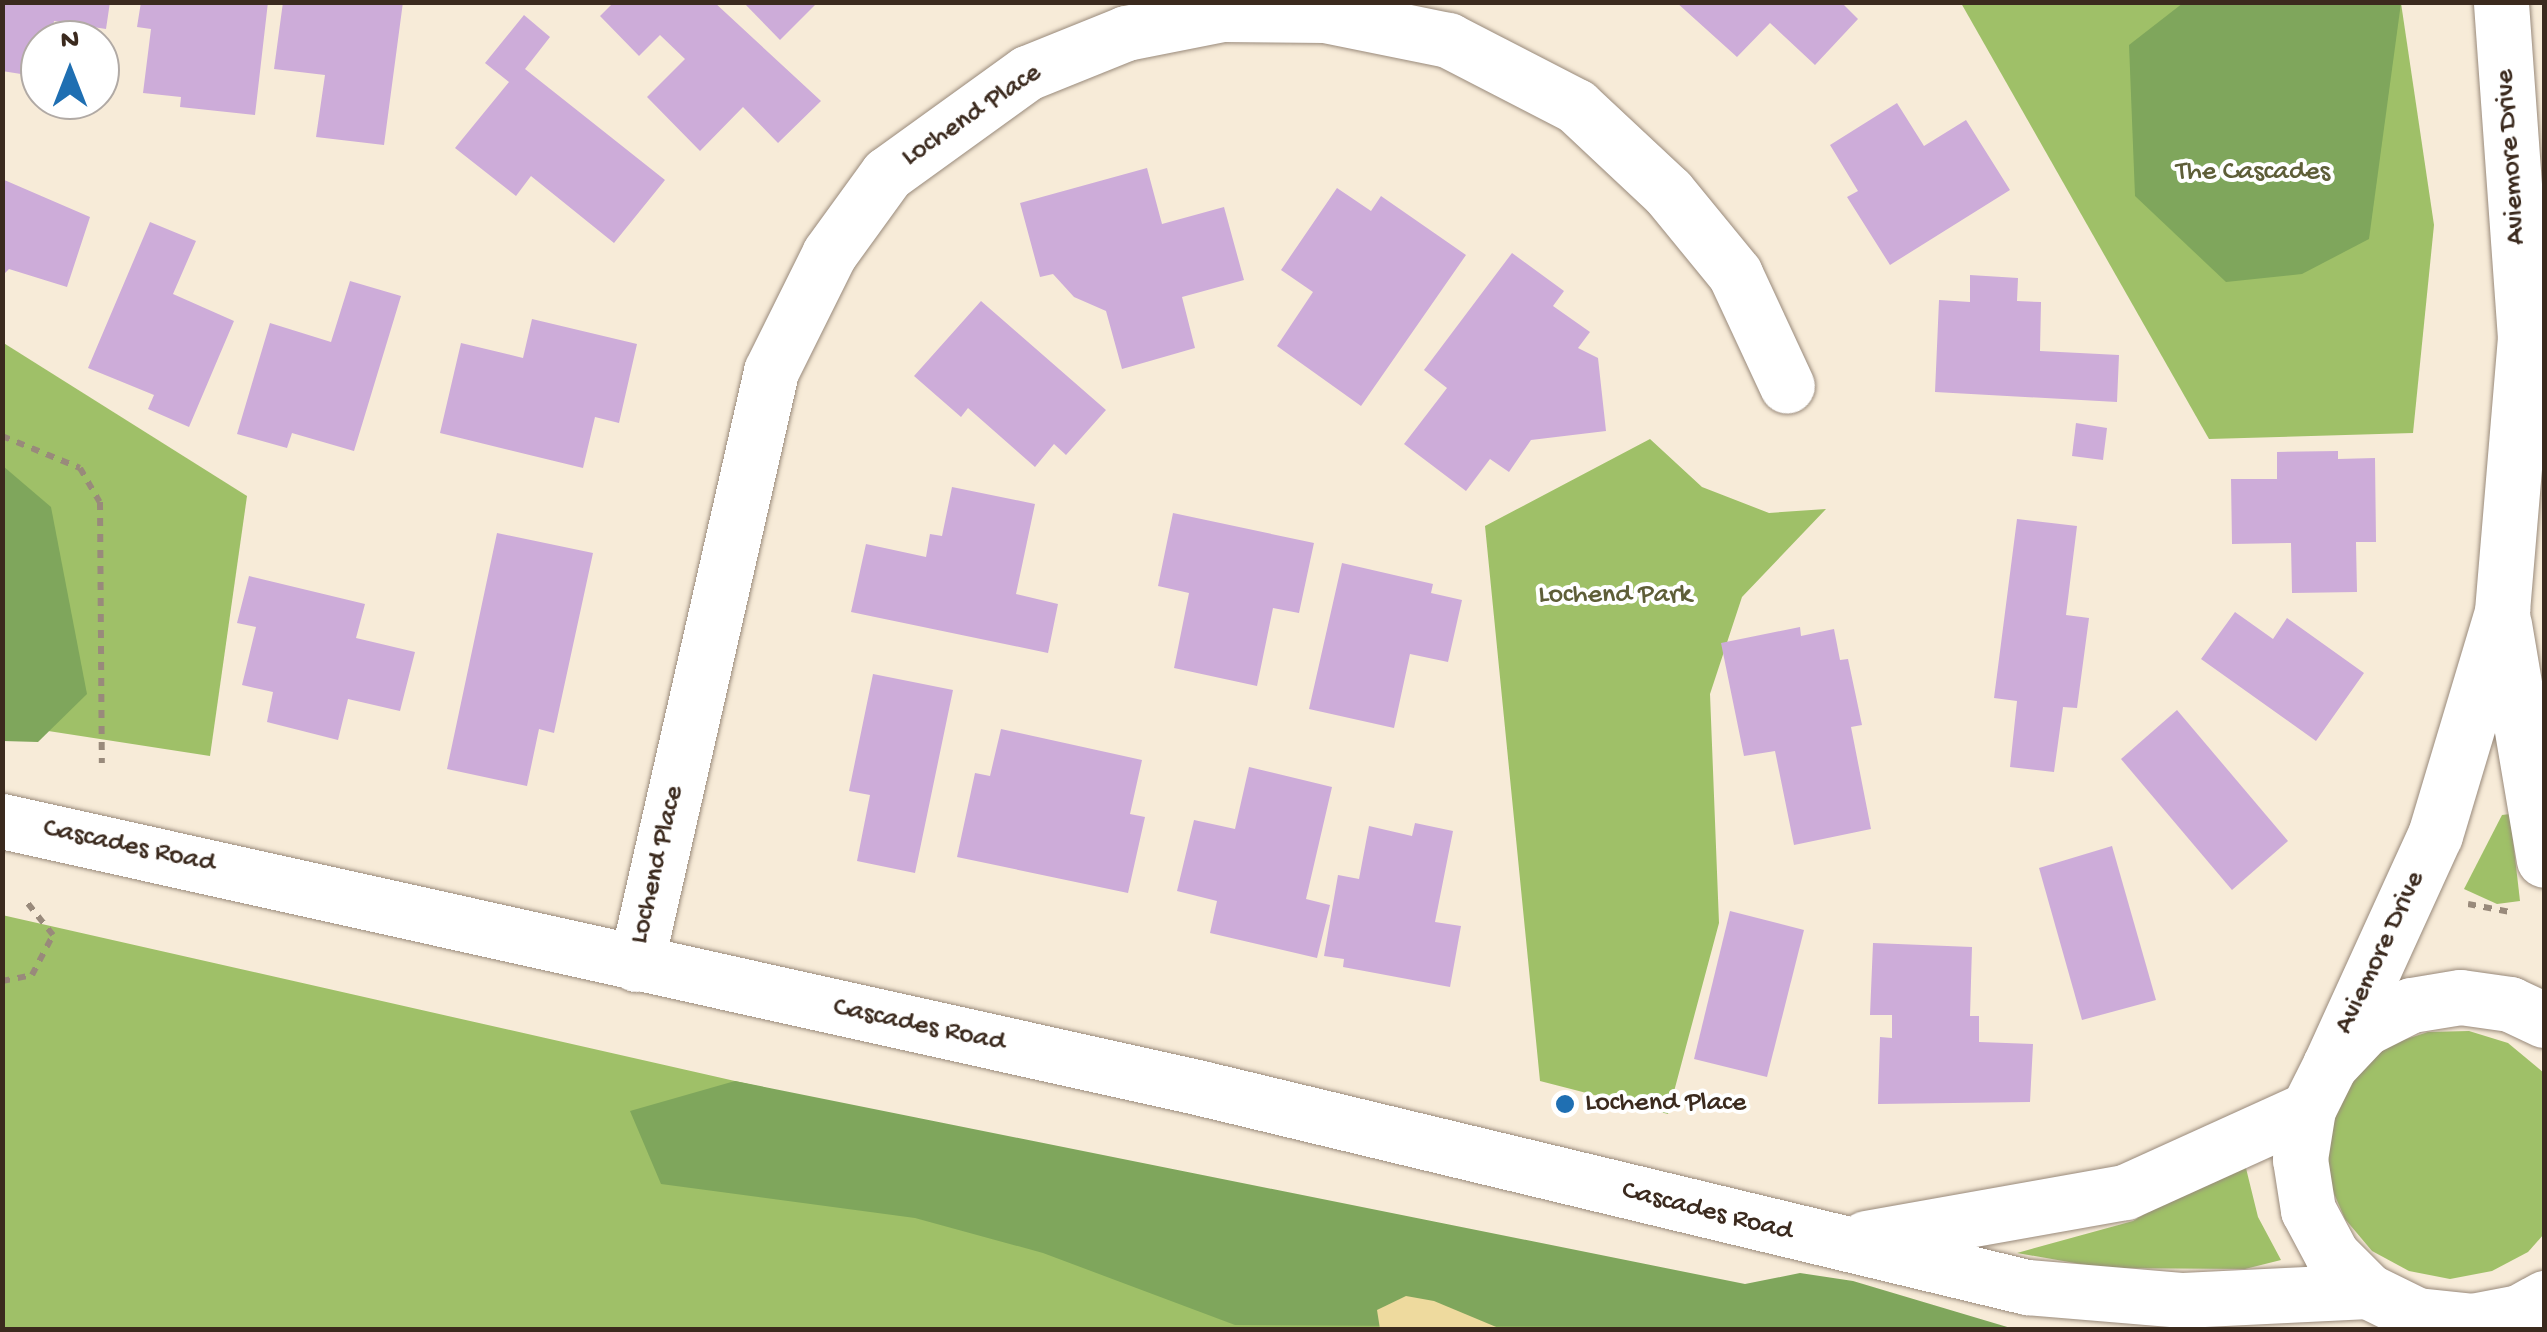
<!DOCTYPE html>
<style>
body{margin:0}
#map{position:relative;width:2547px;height:1332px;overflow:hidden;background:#f7ebd8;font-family:"Gochi Hand",sans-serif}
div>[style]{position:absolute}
.green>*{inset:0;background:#9fc068}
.forest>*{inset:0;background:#7fa65c}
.sand>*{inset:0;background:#eeda9e}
.building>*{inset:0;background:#cdacd9}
.path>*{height:6px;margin-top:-3px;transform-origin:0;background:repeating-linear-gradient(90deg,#998a7b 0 8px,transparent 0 16px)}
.roads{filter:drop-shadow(0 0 2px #998a7b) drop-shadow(0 0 2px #998a7b)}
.street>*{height:55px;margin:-27.5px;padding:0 27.5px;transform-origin:27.5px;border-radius:27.5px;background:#fff}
.secondary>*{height:55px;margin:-27.5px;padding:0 27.5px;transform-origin:27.5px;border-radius:27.5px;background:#fff}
.dots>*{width:28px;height:28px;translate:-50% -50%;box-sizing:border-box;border:5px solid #fff;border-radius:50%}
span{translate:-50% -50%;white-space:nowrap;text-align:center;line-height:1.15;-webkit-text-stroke:8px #fff;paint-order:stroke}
.street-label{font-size:28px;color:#3b2a1e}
.park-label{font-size:28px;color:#5e5e38}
.poi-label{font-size:28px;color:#3b2a1e}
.left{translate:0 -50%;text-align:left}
.frame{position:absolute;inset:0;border:5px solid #3b2a1e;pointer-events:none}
.north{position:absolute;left:20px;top:20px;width:100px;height:100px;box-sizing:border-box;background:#fff;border:2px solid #b1aaa5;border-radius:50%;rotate:0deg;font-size:28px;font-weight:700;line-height:40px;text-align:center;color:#3b2a1e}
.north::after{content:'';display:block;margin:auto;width:35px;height:45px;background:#1f6fb2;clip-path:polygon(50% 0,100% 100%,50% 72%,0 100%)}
</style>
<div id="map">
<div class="green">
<i style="clip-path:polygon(1961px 3px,2401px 3px,2434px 225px,2413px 433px,2209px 439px)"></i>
<i style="clip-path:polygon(2px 342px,247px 496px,210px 756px,3px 724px)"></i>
<i style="clip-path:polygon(1650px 439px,1702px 487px,1769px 513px,1826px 509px,1742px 597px,1710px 694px,1719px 923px,1668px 1114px,1540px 1081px,1485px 526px)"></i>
<i style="clip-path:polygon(2510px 814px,2520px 901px,2497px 904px,2464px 889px,2502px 815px)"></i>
<i style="clip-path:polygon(2px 915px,735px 1081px,1837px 1329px,3px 1329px)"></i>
<i style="clip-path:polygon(2469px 1031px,2508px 1043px,2544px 1073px,2544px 1234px,2528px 1252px,2492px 1271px,2450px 1279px,2409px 1271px,2372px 1251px,2345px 1219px,2329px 1182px,2327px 1142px,2337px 1103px,2359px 1070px,2391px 1044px,2428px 1032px)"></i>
<i style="clip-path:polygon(2243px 1156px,2258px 1217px,2281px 1260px,2245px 1269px,2103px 1268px,2017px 1253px,2133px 1221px)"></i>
</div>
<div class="forest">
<i style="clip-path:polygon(2183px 3px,2401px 3px,2369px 239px,2302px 274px,2226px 282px,2135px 196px,2129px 45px)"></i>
<i style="clip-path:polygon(3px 466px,51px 507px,87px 694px,38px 742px,3px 741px)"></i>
<i style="clip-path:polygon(735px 1081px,1745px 1284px,1800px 1273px,1853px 1281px,2014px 1329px,1235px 1325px,1043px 1253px,915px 1218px,661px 1184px,630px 1111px)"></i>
</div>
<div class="sand">
<i style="clip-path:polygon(1406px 1296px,1434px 1301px,1501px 1329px,1380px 1329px,1377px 1310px)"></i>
</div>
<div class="building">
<i style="clip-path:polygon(2px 2px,110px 2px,106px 29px,54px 21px,51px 40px,40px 40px,40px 77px,2px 71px)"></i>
<i style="clip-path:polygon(141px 2px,268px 2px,255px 115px,180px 107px,181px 97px,143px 93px,151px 29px,137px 27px)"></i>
<i style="clip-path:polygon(283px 2px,403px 2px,384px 145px,316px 137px,325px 75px,274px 69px)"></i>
<i style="clip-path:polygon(614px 2px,714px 2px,821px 101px,778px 143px,743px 107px,700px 151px,647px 97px,685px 59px,660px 35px,639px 56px,600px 16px)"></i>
<i style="clip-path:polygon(743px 2px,818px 2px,780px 40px)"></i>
<i style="clip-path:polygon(1676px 2px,1841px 2px,1858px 19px,1815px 65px,1770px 23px,1737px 57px)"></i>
<i style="clip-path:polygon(524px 15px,550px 37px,525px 69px,665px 180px,614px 243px,531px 176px,516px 196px,455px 148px,509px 82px,485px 63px)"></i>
<i style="clip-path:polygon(1897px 103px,1924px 146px,1966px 120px,2010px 190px,1890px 265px,1847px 197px,1858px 191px,1830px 145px)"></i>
<i style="clip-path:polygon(1147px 168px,1162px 224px,1224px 207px,1244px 280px,1182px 297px,1195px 348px,1122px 369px,1106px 311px,1074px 297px,1053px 274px,1040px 277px,1020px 203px)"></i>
<i style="clip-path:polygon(2px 179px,90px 217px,67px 287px,9px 269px,2px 276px)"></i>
<i style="clip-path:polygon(1337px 188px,1371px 211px,1381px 196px,1466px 255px,1361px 406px,1277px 346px,1313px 292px,1281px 270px)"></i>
<i style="clip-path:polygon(150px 222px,196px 241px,173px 294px,234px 321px,189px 427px,148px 409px,154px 395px,88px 368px)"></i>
<i style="clip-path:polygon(1512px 253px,1564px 291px,1553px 306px,1590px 332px,1578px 348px,1598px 358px,1606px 431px,1531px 440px,1509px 472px,1490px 459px,1466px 491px,1404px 444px,1447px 388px,1424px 370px)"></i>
<i style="clip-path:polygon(1970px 275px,2018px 278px,2017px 301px,2041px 302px,2040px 351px,2119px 355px,2117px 402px,1935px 392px,1939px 300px,1970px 302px)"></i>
<i style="clip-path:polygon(350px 281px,401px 296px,354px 451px,292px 433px,287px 448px,237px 434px,270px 323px,331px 342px)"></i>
<i style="clip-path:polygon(981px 301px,1106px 410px,1066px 455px,1054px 444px,1035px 467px,968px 408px,961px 417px,914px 376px)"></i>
<i style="clip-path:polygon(532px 319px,637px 344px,619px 423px,595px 417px,583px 468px,440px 433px,461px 343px,523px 358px)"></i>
<i style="clip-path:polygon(2076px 423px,2107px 428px,2103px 460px,2072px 456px)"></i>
<i style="clip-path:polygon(2338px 451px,2338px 459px,2375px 458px,2376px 542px,2356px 542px,2357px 592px,2292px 593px,2291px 543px,2232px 544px,2231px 479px,2277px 479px,2277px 452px)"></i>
<i style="clip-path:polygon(952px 487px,1035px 504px,1016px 594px,1058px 604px,1048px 653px,851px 612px,866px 544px,926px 557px,930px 534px,942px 536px)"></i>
<i style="clip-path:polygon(1173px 513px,1314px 543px,1299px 613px,1273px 608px,1257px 686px,1174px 668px,1189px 593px,1158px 586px)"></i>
<i style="clip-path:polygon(2017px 519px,2077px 526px,2066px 615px,2089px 618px,2077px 708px,2063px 707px,2054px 772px,2010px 767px,2017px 701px,1994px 698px)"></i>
<i style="clip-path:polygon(497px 533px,593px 553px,554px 733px,539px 729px,527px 786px,447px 769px)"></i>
<i style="clip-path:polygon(1342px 563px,1433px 584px,1431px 593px,1462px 600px,1448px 662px,1410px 654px,1394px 728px,1309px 709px)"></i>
<i style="clip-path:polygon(249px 576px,365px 604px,356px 638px,415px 652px,400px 711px,348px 699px,338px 740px,267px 722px,273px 692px,242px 685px,256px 627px,237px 623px)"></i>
<i style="clip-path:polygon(2235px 612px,2273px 639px,2287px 618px,2364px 673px,2316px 741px,2201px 659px)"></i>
<i style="clip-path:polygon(1800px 627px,1801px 636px,1834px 629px,1840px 660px,1848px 659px,1862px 725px,1851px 727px,1871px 829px,1794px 845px,1775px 751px,1744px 756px,1721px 643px)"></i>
<i style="clip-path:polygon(873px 674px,953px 690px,915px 873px,857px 861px,870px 795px,849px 791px)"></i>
<i style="clip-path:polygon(2177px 710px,2288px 841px,2232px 890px,2121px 759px)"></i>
<i style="clip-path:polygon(1001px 729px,1142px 760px,1130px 814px,1145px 817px,1128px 893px,957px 857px,975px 773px,990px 776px)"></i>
<i style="clip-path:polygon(1249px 767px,1332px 787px,1306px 899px,1330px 905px,1317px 958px,1210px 933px,1217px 901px,1177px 891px,1194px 820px,1235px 829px)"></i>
<i style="clip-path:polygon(1415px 823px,1453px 831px,1435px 922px,1461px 926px,1450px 987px,1343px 967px,1344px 959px,1324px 956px,1338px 875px,1359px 879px,1369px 826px,1412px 836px)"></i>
<i style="clip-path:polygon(2112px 846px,2156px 1000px,2082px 1020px,2039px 868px)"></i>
<i style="clip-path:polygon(1730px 911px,1804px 930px,1767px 1077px,1694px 1059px)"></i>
<i style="clip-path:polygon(1873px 943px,1972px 947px,1970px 1016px,1979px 1016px,1979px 1042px,2033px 1044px,2030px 1102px,1878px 1104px,1880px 1037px,1892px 1038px,1892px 1015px,1870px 1015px)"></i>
</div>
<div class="path">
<i style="left:2px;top:436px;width:84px;rotate:22.3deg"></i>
<i style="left:80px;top:468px;width:39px;rotate:60deg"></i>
<i style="left:100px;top:502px;width:261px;rotate:89.6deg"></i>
<i style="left:2468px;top:904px;width:43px;rotate:10.8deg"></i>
<i style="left:2px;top:981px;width:31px;rotate:-11deg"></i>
<i style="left:32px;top:975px;width:45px;rotate:-62.3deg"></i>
<i style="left:53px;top:935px;width:43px;rotate:-128.5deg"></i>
</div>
<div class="roads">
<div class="street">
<i style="left:636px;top:964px;width:608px;rotate:-77.17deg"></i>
<i style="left:771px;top:371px;width:131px;rotate:-63.6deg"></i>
<i style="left:829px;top:254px;width:99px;rotate:-54.1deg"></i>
<i style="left:887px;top:174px;width:173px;rotate:-35.8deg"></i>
<i style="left:1027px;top:73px;width:107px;rotate:-22deg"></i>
<i style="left:1126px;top:33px;width:98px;rotate:-11.2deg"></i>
<i style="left:1222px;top:14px;width:103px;rotate:0.6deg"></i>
<i style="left:1325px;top:15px;width:126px;rotate:11.5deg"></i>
<i style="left:1448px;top:40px;width:144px;rotate:27.3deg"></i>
<i style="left:1576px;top:106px;width:126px;rotate:43.1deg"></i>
<i style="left:1668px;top:192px;width:106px;rotate:50.7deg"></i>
<i style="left:1735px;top:274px;width:123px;rotate:65.1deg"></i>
</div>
<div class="secondary">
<i style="left:2504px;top:624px;width:239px;rotate:80.4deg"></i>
<i style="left:2px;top:821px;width:1228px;rotate:12.55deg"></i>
<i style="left:1201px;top:1088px;width:850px;rotate:13.55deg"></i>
<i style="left:2027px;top:1287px;width:157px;rotate:4.8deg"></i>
<i style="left:2183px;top:1300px;width:185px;rotate:-2.8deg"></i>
<i style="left:2544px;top:1020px;width:38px;rotate:-155deg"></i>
<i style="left:2510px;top:1004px;width:50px;rotate:-172deg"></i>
<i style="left:2460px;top:997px;width:50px;rotate:170.7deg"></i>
<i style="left:2411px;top:1005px;width:51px;rotate:153.4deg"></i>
<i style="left:2365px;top:1028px;width:51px;rotate:133.4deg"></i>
<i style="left:2330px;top:1065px;width:49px;rotate:116.6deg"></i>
<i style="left:2308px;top:1109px;width:51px;rotate:99.1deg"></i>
<i style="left:2300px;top:1159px;width:52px;rotate:81.1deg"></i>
<i style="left:2308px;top:1210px;width:51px;rotate:61.9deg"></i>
<i style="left:2332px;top:1255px;width:51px;rotate:45deg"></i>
<i style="left:2368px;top:1291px;width:55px;rotate:26.1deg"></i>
<i style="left:2417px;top:1315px;width:55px;rotate:6.2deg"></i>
<i style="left:2472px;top:1321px;width:48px;rotate:-10.8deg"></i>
<i style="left:2519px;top:1312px;width:29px;rotate:-29deg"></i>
<i style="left:2330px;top:1065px;width:253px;rotate:-65.5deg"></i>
<i style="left:2435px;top:835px;width:234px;rotate:-73.3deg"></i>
<i style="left:2502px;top:611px;width:274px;rotate:-85.2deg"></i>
<i style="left:2525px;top:338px;width:337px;rotate:-94.1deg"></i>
<i style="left:1866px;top:1238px;width:263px;rotate:-10.1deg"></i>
<i style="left:2125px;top:1192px;width:201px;rotate:-24.4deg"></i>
</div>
</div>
<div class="dots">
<i style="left:1565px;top:1104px;background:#1f6fb2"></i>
</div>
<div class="street-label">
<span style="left:972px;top:116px;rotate:-34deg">Lochend Place</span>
<span style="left:2512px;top:157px;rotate:-94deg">Aviemore Drive</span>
<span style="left:129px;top:847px;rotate:12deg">Cascades Road</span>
<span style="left:658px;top:865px;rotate:-77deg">Lochend Place</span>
<span style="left:2381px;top:953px;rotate:-65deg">Aviemore Drive</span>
<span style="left:919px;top:1026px;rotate:12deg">Cascades Road</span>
<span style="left:1707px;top:1212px;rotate:14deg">Cascades Road</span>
</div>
<div class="park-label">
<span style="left:2253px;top:173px">The Cascades</span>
<span style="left:1615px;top:596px">Lochend Park</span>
</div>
<div class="poi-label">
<span class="left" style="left:1585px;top:1104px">Lochend Place</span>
</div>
<div class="frame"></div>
<div class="north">N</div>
</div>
